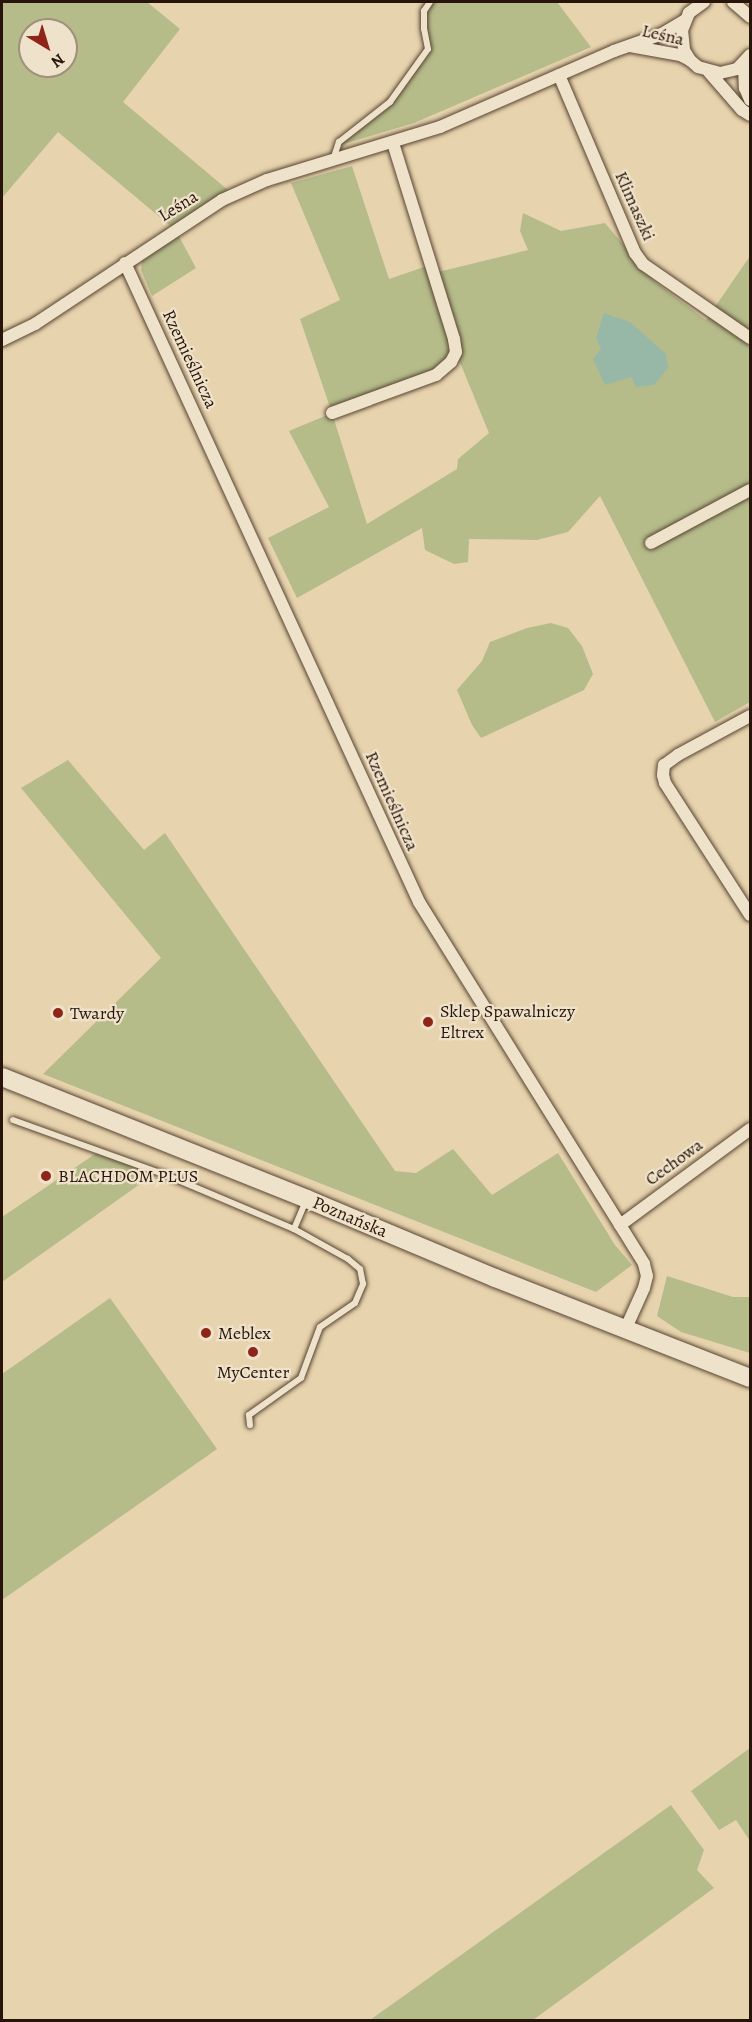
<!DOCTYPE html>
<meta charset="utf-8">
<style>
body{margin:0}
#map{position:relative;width:752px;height:2022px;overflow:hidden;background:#e7d3ad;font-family:Alegreya,serif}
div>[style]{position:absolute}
.green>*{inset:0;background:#b5bc8a}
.water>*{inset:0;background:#97b8a6}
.roads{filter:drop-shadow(0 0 2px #584433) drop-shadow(0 0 2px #584433)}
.lane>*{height:6px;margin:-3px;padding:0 3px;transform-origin:3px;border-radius:3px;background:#efe2ca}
.street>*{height:12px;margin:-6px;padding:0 6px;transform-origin:6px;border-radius:6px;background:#efe2ca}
.secondary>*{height:18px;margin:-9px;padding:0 9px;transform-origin:9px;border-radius:9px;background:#efe2ca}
.dots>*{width:16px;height:16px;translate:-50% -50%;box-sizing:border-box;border:3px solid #efe2ca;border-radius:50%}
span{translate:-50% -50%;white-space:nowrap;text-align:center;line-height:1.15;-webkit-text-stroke:4.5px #efe2ca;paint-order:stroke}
.street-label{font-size:18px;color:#28140a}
.poi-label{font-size:18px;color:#28140a}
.left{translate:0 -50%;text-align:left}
.frame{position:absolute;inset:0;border:3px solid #28140a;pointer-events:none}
.north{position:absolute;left:18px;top:18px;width:60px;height:60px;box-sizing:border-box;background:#efe2ca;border:2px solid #9f907d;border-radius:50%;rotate:142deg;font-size:16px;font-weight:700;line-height:24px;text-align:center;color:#28140a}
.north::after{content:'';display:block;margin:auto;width:21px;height:27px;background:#8f2418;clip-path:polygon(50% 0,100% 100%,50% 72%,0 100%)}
</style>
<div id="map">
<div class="green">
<i style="clip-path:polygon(evenodd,2px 2px,147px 2px,180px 29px,123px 102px,234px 195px,175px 229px,196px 268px,152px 296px,141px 270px,143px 250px,174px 229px,58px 132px,2px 198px,2px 2px,30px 30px,66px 30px,66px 66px,30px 66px,30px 30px)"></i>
<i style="clip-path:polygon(430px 2px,557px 2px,591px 47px,414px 123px,340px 145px,339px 142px,390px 102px,428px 49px,424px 11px)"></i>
<i style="clip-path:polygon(evenodd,352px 166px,389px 279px,430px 265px,434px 273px,528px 250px,520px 231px,523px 213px,561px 231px,605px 223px,654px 281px,706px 320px,750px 256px,750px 702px,715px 722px,600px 496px,568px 532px,537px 540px,469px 539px,468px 562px,454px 564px,425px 550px,422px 528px,297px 598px,268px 538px,329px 507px,289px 431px,332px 413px,300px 319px,340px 300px,291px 183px,352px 166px,456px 353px,489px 433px,458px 459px,457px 469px,367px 524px,332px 413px,444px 368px,456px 353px)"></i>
<i style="clip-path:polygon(551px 623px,568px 628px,582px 646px,593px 674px,584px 690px,481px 738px,472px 725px,457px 690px,482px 661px,490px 642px,527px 628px)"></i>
<i style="clip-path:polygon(68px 760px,144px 850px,165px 833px,395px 1171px,416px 1173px,453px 1149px,492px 1195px,558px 1153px,615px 1245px,632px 1265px,596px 1292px,43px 1074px,161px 958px,21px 788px)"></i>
<i style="clip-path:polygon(98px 1152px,157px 1172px,2px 1282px,2px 1217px)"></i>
<i style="clip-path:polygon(667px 1276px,733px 1297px,750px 1297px,750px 1353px,681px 1332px,657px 1316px)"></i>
<i style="clip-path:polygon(110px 1298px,217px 1449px,2px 1600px,2px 1374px)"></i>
<i style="clip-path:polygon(750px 1748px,750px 1841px,736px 1820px,719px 1830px,691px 1791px)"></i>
<i style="clip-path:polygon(671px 1805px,704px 1850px,697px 1870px,714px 1888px,533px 2020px,370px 2020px)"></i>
</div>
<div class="water">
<i style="clip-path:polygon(604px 313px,630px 322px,666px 354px,668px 368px,654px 385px,636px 387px,631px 377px,605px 385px,593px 359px,601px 349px,596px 338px)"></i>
</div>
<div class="roads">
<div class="lane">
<i style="left:333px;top:160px;width:19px;rotate:-72deg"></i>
<i style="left:339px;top:142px;width:65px;rotate:-38.1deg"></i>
<i style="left:390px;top:102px;width:65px;rotate:-54.4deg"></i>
<i style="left:428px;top:49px;width:20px;rotate:-101deg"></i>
<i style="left:424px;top:29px;width:18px;rotate:-90deg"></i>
<i style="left:424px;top:11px;width:11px;rotate:-56deg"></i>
<i style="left:13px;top:1120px;width:163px;rotate:19.8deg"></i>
<i style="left:166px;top:1175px;width:139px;rotate:22.9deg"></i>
<i style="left:250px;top:1425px;width:10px;rotate:-96deg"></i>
<i style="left:249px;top:1415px;width:64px;rotate:-35.4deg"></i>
<i style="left:301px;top:1378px;width:54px;rotate:-69.6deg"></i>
<i style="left:320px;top:1327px;width:42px;rotate:-34.4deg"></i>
<i style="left:355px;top:1303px;width:21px;rotate:-67deg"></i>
<i style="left:363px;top:1284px;width:15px;rotate:-101deg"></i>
<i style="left:360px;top:1269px;width:16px;rotate:-140deg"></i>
<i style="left:348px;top:1259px;width:62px;rotate:-150.9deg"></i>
<i style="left:294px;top:1229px;width:30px;rotate:-67deg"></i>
</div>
<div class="street">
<i style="left:704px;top:2px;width:19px;rotate:144deg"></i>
<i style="left:689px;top:13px;width:18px;rotate:112deg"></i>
<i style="left:682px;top:30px;width:20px;rotate:84deg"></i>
<i style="left:684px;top:50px;width:12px;rotate:59deg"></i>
<i style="left:690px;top:60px;width:11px;rotate:41deg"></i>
<i style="left:698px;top:67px;width:23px;rotate:15deg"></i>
<i style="left:720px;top:73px;width:17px;rotate:-13deg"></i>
<i style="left:737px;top:69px;width:19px;rotate:-47deg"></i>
<i style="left:733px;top:2px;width:23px;rotate:41deg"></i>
<i style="left:630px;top:46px;width:51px;rotate:10.2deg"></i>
<i style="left:680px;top:55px;width:11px;rotate:27deg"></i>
<i style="left:744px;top:64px;width:24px;rotate:88deg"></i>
<i style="left:745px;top:88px;width:13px;rotate:67deg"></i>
<i style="left:709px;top:72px;width:50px;rotate:49deg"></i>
<i style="left:742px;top:110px;width:9px;rotate:32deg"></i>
<i style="left:559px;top:75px;width:194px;rotate:66.9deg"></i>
<i style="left:635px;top:253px;width:14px;rotate:54deg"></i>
<i style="left:643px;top:264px;width:130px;rotate:34.7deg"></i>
<i style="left:125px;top:263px;width:703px;rotate:65.29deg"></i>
<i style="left:419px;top:902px;width:426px;rotate:58.1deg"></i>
<i style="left:644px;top:1264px;width:12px;rotate:76deg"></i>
<i style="left:647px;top:1276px;width:12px;rotate:104deg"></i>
<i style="left:644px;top:1288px;width:46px;rotate:114.3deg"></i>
<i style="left:2px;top:340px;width:37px;rotate:-26deg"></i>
<i style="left:35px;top:324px;width:224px;rotate:-33.5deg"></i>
<i style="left:222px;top:200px;width:49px;rotate:-24deg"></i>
<i style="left:267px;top:180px;width:181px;rotate:-17deg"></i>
<i style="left:440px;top:127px;width:190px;rotate:-23.6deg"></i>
<i style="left:614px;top:51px;width:51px;rotate:-19.5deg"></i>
<i style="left:662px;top:34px;width:27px;rotate:-31deg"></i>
<i style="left:332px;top:413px;width:111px;rotate:-20.1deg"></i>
<i style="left:436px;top:375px;width:20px;rotate:-41deg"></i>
<i style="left:451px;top:362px;width:11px;rotate:-63deg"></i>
<i style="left:456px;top:352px;width:13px;rotate:-99deg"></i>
<i style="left:454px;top:339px;width:205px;rotate:-107.3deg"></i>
<i style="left:651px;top:543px;width:112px;rotate:-28.2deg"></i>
<i style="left:750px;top:716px;width:82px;rotate:151.6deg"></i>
<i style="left:678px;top:755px;width:17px;rotate:144deg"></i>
<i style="left:664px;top:765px;width:10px;rotate:96deg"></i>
<i style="left:663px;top:775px;width:8px;rotate:76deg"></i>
<i style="left:665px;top:783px;width:157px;rotate:57.2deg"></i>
<i style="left:620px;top:1225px;width:162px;rotate:-36.4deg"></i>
</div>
<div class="secondary">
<i style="left:2px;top:1077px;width:328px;rotate:21.8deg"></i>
<i style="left:307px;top:1199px;width:204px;rotate:22.8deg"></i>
<i style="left:495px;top:1278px;width:274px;rotate:21.4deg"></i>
</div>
</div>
<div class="dots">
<i style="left:58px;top:1013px;background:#8f2418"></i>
<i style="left:428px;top:1022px;background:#8f2418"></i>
<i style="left:46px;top:1176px;background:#8f2418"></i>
<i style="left:206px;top:1333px;background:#8f2418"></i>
<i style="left:253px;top:1352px;background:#8f2418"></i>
</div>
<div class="street-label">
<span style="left:663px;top:35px;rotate:13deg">Leśna</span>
<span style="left:178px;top:206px;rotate:-32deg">Leśna</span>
<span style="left:635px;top:206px;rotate:66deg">Klimaszki</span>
<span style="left:190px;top:359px;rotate:65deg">Rzemieślnicza</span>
<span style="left:392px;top:801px;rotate:66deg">Rzemieślnicza</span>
<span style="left:674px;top:1162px;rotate:-36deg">Cechowa</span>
<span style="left:350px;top:1217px;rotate:23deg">Poznańska</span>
</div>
<div class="poi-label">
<span class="left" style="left:440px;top:1022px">Sklep Spawalniczy<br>Eltrex</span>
<span class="left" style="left:70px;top:1013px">Twardy</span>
<span class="left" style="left:58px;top:1176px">BLACHDOM PLUS</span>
<span class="left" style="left:218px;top:1333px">Meblex</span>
<span style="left:253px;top:1372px">MyCenter</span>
</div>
<div class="frame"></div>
<div class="north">N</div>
</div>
